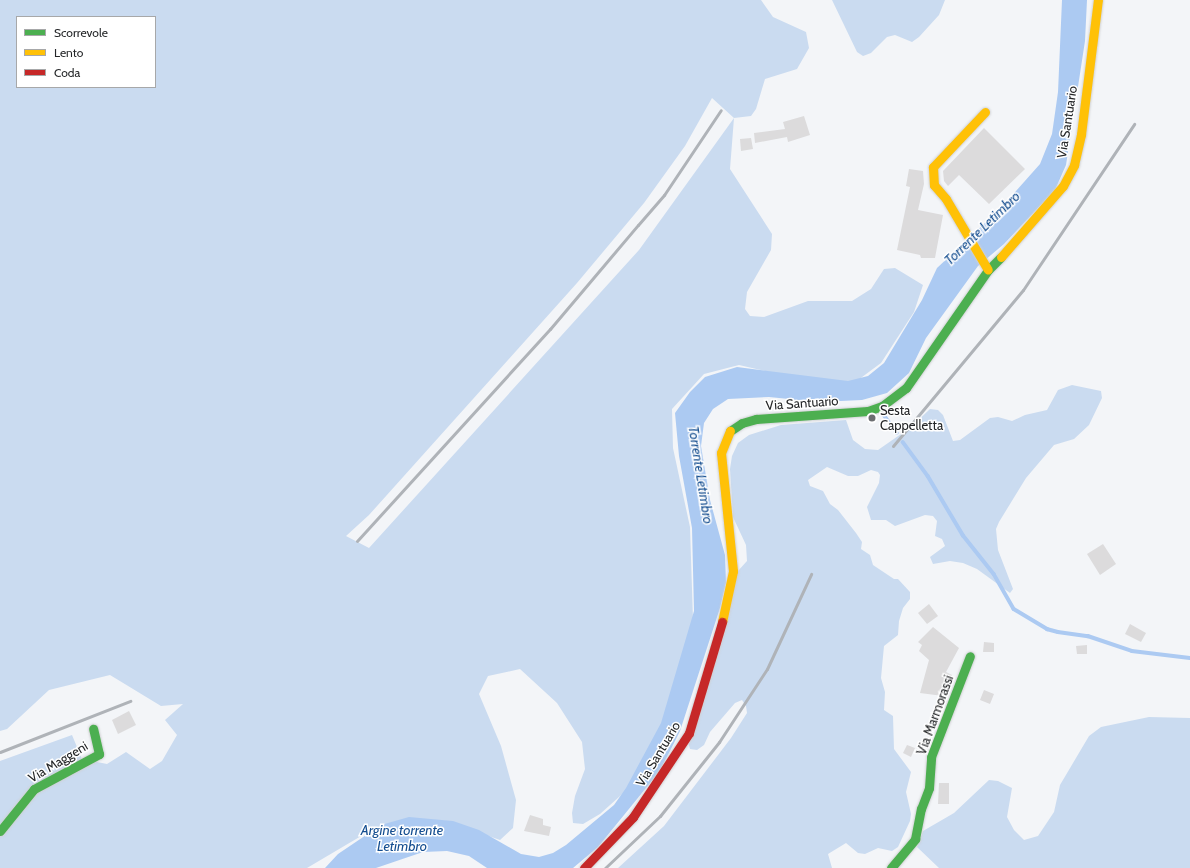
<!DOCTYPE html>
<style>
body{margin:0}
#map{position:relative;width:1190px;height:868px;overflow:hidden;background:#f3f5f8;font-family:Cabin,sans-serif}
div>[style]{position:absolute}
.green>*{inset:0;background:#cadbf0}
.water>*{inset:0;background:#accaf2}
.stream>*{height:3.5px;margin:-1.75px;padding:0 1.75px;transform-origin:1.75px;border-radius:1.75px;background:#accaf2}
.building>*{inset:0;background:#dcdbdc}
.roads{filter:drop-shadow(0 0 1px #cfd0d2) drop-shadow(0 0 1px #cfd0d2)}
.fast>*{height:9px;margin:-4.5px;padding:0 4.5px;transform-origin:4.5px;border-radius:4.5px;background:#4caf50}
.slow>*{height:9px;margin:-4.5px;padding:0 4.5px;transform-origin:4.5px;border-radius:4.5px;background:#ffc107}
.jam>*{height:9px;margin:-4.5px;padding:0 4.5px;transform-origin:4.5px;border-radius:4.5px;background:#c62828}
.rail>*{height:3px;margin:-1.5px;padding:0 1.5px;transform-origin:1.5px;border-radius:1.5px;background:#afb3b8}
.dots>*{width:11px;height:11px;translate:-50% -50%;box-sizing:border-box;border:2px solid #fff;border-radius:50%}
span{translate:-50% -50%;white-space:nowrap;text-align:center;line-height:1.15;-webkit-text-stroke:3px #fff;paint-order:stroke}
.street-label{font-size:13px;color:#242628}
.poi-label{font-size:13px;color:#242628}
.left{translate:0 -50%;text-align:left}
.water-label{font-size:14px;color:#154e90;font-style:italic}
.legend{position:absolute;left:16px;top:16px;width:140px;height:72px;box-sizing:border-box;background:#fff;border:1px solid #a7a8a9;margin:0;padding:5px 7px;list-style:none;font-size:12px;color:#242628}
.legend li{display:flex;align-items:center;gap:8px;height:20px}
.legend b{width:20px;border:1px solid #a7a8a9}
</style>
<div id="map">
<div class="green">
<i style="clip-path:polygon(evenodd,0 0,761px 0,773px 17px,806px 32px,809px 48px,797px 69px,765px 79px,756px 109px,751px 116px,734px 118px,730px 169px,772px 234px,771px 250px,747px 292px,745px 309px,750px 316px,764px 317px,808px 301px,852px 301px,871px 289px,884px 269px,895px 268px,923px 285px,914px 312px,881px 363px,854px 383px,792px 377px,739px 365px,704px 374px,672px 409px,673px 448px,690px 527px,693px 620px,659px 734px,629px 788px,600px 814px,583px 824px,573px 823px,572px 813px,575px 796px,585px 769px,582px 742px,557px 703px,520px 669px,488px 676px,479px 694px,501px 746px,516px 800px,513px 828px,500px 840px,446px 821px,408px 818px,373px 829px,307px 868px,0 868px,0 761px,72px 735px,82px 759px,107px 764px,126px 752px,150px 769px,162px 761px,177px 735px,165px 720px,183px 704px,161px 706px,110px 675px,49px 690px,7px 729px,0 731px,0 0,17px 17px,155px 17px,155px 87px,17px 87px,17px 17px,0 0,712px 98px,734px 118px,639px 250px,369px 548px,346px 536px,369px 515px,577px 283px,644px 203px,685px 146px,712px 98px)"></i>
<i style="clip-path:polygon(832px 0,945px 0,939px 15px,919px 37px,912px 42px,895px 35px,887px 37px,871px 53px,863px 56px,857px 52px)"></i>
<i style="clip-path:polygon(1072px 385px,1101px 391px,1102px 398px,1089px 425px,1074px 439px,1054px 445px,1026px 478px,999px 522px,996px 529px,998px 550px,1013px 589px,1010px 593px,977px 569px,963px 563px,950px 561px,933px 564px,930px 557px,945px 546px,942px 539px,935px 536px,937px 521px,933px 516px,925px 515px,895px 526px,886px 520px,871px 520px,867px 507px,879px 483px,880px 475px,878px 472px,871px 470px,858px 476px,848px 476px,827px 467px,808px 480px,810px 486px,823px 491px,830px 504px,838px 510px,856px 533px,862px 542px,861px 549px,870px 555px,873px 565px,894px 579px,898px 579px,910px 592px,910px 599px,903px 608px,899px 621px,898px 635px,884px 646px,881px 678px,885px 692px,884px 710px,893px 716px,894px 749px,911px 772px,906px 792px,911px 814px,910px 821px,898px 847px,892px 851px,878px 848px,865px 854px,858px 853px,846px 843px,828px 854px,832px 868px,618px 868px,664px 826px,731px 738px,747px 713px,746px 706px,742px 700px,735px 703px,710px 732px,704px 745px,697px 750px,690px 749px,688px 742px,737px 572px,747px 561px,746px 545px,733px 517px,730px 469px,732px 456px,738px 443px,749px 435px,781px 425px,846px 420px,853px 440px,865px 449px,878px 450px,911px 427px,930px 409px,938px 410px,943px 415px,953px 441px,960px 440px,990px 418px,998px 417px,1012px 421px,1025px 415px,1047px 410px,1058px 390px)"></i>
<i style="clip-path:polygon(1149px 717px,1190px 718px,1190px 868px,939px 868px,917px 847px,923px 831px,954px 813px,989px 780px,998px 781px,1012px 788px,1007px 817px,1014px 830px,1024px 840px,1038px 836px,1054px 812px,1060px 785px,1089px 736px,1101px 727px)"></i>
</div>
<div class="water">
<i style="clip-path:polygon(1062px 0,1087px 0,1085px 41px,1066px 165px,1055px 190px,1004px 244px,978px 266px,926px 338px,909px 373px,887px 393px,862px 400px,819px 402px,769px 397px,728px 399px,713px 409px,704px 423px,701px 446px,710px 500px,725px 555px,726px 583px,720px 608px,680px 731px,670px 751px,659px 772px,598px 847px,573px 868px,487px 868px,469px 856px,447px 851px,423px 852px,376px 868px,325px 868px,338px 854px,381px 825px,409px 817px,453px 821px,479px 830px,521px 854px,539px 857px,553px 853px,566px 845px,614px 805px,626px 788px,661px 723px,694px 611px,692px 528px,679px 456px,675px 413px,690px 392px,705px 377px,737px 367px,848px 381px,868px 376px,884px 363px,922px 300px,937px 268px,1001px 208px,1040px 164px,1052px 134px,1058px 92px)"></i>
</div>
<div class="stream">
<i style="left:884px;top:415px;width:22px;rotate:54deg"></i>
<i style="left:903px;top:442px;width:42px;rotate:53.7deg"></i>
<i style="left:928px;top:476px;width:69px;rotate:59.3deg"></i>
<i style="left:963px;top:535px;width:50px;rotate:51.5deg"></i>
<i style="left:994px;top:574px;width:40px;rotate:60.3deg"></i>
<i style="left:1014px;top:609px;width:39px;rotate:31deg"></i>
<i style="left:1047px;top:629px;width:11px;rotate:15deg"></i>
<i style="left:1058px;top:632px;width:30px;rotate:8deg"></i>
<i style="left:1088px;top:636px;width:46px;rotate:18.8deg"></i>
<i style="left:1132px;top:651px;width:58px;rotate:6.9deg"></i>
</div>
<div class="building">
<i style="clip-path:polygon(804px 116px,810px 135px,788px 142px,787px 137px,755px 143px,754px 133px,785px 129px,783px 122px)"></i>
<i style="clip-path:polygon(984px 128px,1025px 169px,989px 204px,959px 175px,948px 186px,944px 181px,943px 171px)"></i>
<i style="clip-path:polygon(751px 138px,753px 149px,741px 151px,740px 139px)"></i>
<i style="clip-path:polygon(909px 169px,923px 171px,924px 184px,918px 210px,943px 215px,935px 258px,921px 258px,920px 255px,897px 250px,910px 187px,906px 186px)"></i>
<i style="clip-path:polygon(1103px 544px,1116px 564px,1100px 575px,1087px 554px)"></i>
<i style="clip-path:polygon(929px 604px,938px 616px,927px 624px,918px 613px)"></i>
<i style="clip-path:polygon(1130px 624px,1146px 633px,1141px 642px,1125px 634px)"></i>
<i style="clip-path:polygon(933px 627px,959px 648px,946px 672px,952px 675px,937px 713px,943px 696px,920px 693px,929px 660px,919px 651px,922px 645px,918px 642px)"></i>
<i style="clip-path:polygon(984px 642px,994px 643px,994px 652px,983px 652px)"></i>
<i style="clip-path:polygon(1087px 645px,1087px 654px,1077px 654px,1076px 646px)"></i>
<i style="clip-path:polygon(984px 690px,994px 694px,990px 704px,980px 700px)"></i>
<i style="clip-path:polygon(129px 711px,136px 725px,118px 734px,112px 720px)"></i>
<i style="clip-path:polygon(907px 745px,915px 748px,911px 757px,903px 753px)"></i>
<i style="clip-path:polygon(939px 783px,949px 783px,949px 804px,938px 804px)"></i>
<i style="clip-path:polygon(530px 815px,543px 819px,543px 825px,551px 827px,549px 836px,524px 831px)"></i>
</div>
<div class="roads">
<div class="fast">
<i style="left:730px;top:431px;width:14px;rotate:-34deg"></i>
<i style="left:742px;top:423px;width:15px;rotate:-16deg"></i>
<i style="left:756px;top:419px;width:112px;rotate:-4.1deg"></i>
<i style="left:868px;top:411px;width:15px;rotate:-20deg"></i>
<i style="left:882px;top:406px;width:30px;rotate:-37deg"></i>
<i style="left:906px;top:388px;width:144px;rotate:-55.2deg"></i>
<i style="left:988px;top:270px;width:18px;rotate:-45deg"></i>
<i style="left:0;top:831px;width:54px;rotate:-51deg"></i>
<i style="left:34px;top:789px;width:74px;rotate:-28.3deg"></i>
<i style="left:99px;top:754px;width:26px;rotate:-103deg"></i>
<i style="left:891px;top:868px;width:38px;rotate:-50deg"></i>
<i style="left:915px;top:839px;width:31px;rotate:-79deg"></i>
<i style="left:921px;top:809px;width:22px;rotate:-69deg"></i>
<i style="left:929px;top:788px;width:31px;rotate:-86deg"></i>
<i style="left:931px;top:757px;width:108px;rotate:-68.9deg"></i>
</div>
<div class="slow">
<i style="left:985px;top:112px;width:76px;rotate:133.4deg"></i>
<i style="left:933px;top:167px;width:18px;rotate:87deg"></i>
<i style="left:934px;top:185px;width:18px;rotate:49deg"></i>
<i style="left:946px;top:199px;width:82px;rotate:59.4deg"></i>
<i style="left:1001px;top:257px;width:94px;rotate:-48.9deg"></i>
<i style="left:1063px;top:186px;width:24px;rotate:-62deg"></i>
<i style="left:1074px;top:165px;width:32px;rotate:-77deg"></i>
<i style="left:1081px;top:134px;width:135px;rotate:-82.8deg"></i>
<i style="left:722px;top:622px;width:52px;rotate:-77.8deg"></i>
<i style="left:733px;top:571px;width:119px;rotate:-95.8deg"></i>
<i style="left:721px;top:453px;width:24px;rotate:-68deg"></i>
</div>
<div class="jam">
<i style="left:584px;top:868px;width:71px;rotate:-46.1deg"></i>
<i style="left:633px;top:817px;width:101px;rotate:-56.3deg"></i>
<i style="left:689px;top:733px;width:116px;rotate:-73.4deg"></i>
</div>
</div>
<div class="rail">
<i style="left:893px;top:446px;width:203px;rotate:-50.2deg"></i>
<i style="left:1023px;top:290px;width:200px;rotate:-56.2deg"></i>
<i style="left:357px;top:541px;width:287px;rotate:-47.7deg"></i>
<i style="left:550px;top:329px;width:136px;rotate:-49.8deg"></i>
<i style="left:638px;top:225px;width:40px;rotate:-49deg"></i>
<i style="left:664px;top:195px;width:102px;rotate:-56.2deg"></i>
<i style="left:0;top:752px;width:140px;rotate:-21.4deg"></i>
<i style="left:605px;top:868px;width:76px;rotate:-43.4deg"></i>
<i style="left:660px;top:816px;width:95px;rotate:-51.4deg"></i>
<i style="left:719px;top:742px;width:87px;rotate:-56.7deg"></i>
<i style="left:767px;top:669px;width:105px;rotate:-65.1deg"></i>
</div>
<div class="dots">
<i style="left:872px;top:418px;background:#6c6e71"></i>
</div>
<div class="street-label">
<span style="left:1067px;top:122px;rotate:-81deg">Via Santuario</span>
<span style="left:802px;top:403px;rotate:-4deg">Via Santuario</span>
<span style="left:935px;top:715px;rotate:-70deg">Via Marmorassi</span>
<span style="left:658px;top:754px;rotate:-59deg">Via Santuario</span>
<span style="left:58px;top:762px;rotate:-31deg">Via Maggeni</span>
</div>
<div class="poi-label">
<span class="left" style="left:880px;top:418px">Sesta<br>Cappelletta</span>
</div>
<div class="water-label">
<span style="left:982px;top:228px;rotate:-44deg">Torrente Letimbro</span>
<span style="left:701px;top:475px;rotate:81deg">Torrente Letimbro</span>
<span style="left:402px;top:838px">Argine torrente<br>Letimbro</span>
</div>
<ul class="legend">
<li><b style="height:5px;background:#4caf50"></b>Scorrevole</li>
<li><b style="height:5px;background:#ffc107"></b>Lento</li>
<li><b style="height:5px;background:#c62828"></b>Coda</li>
</ul>
</div>
